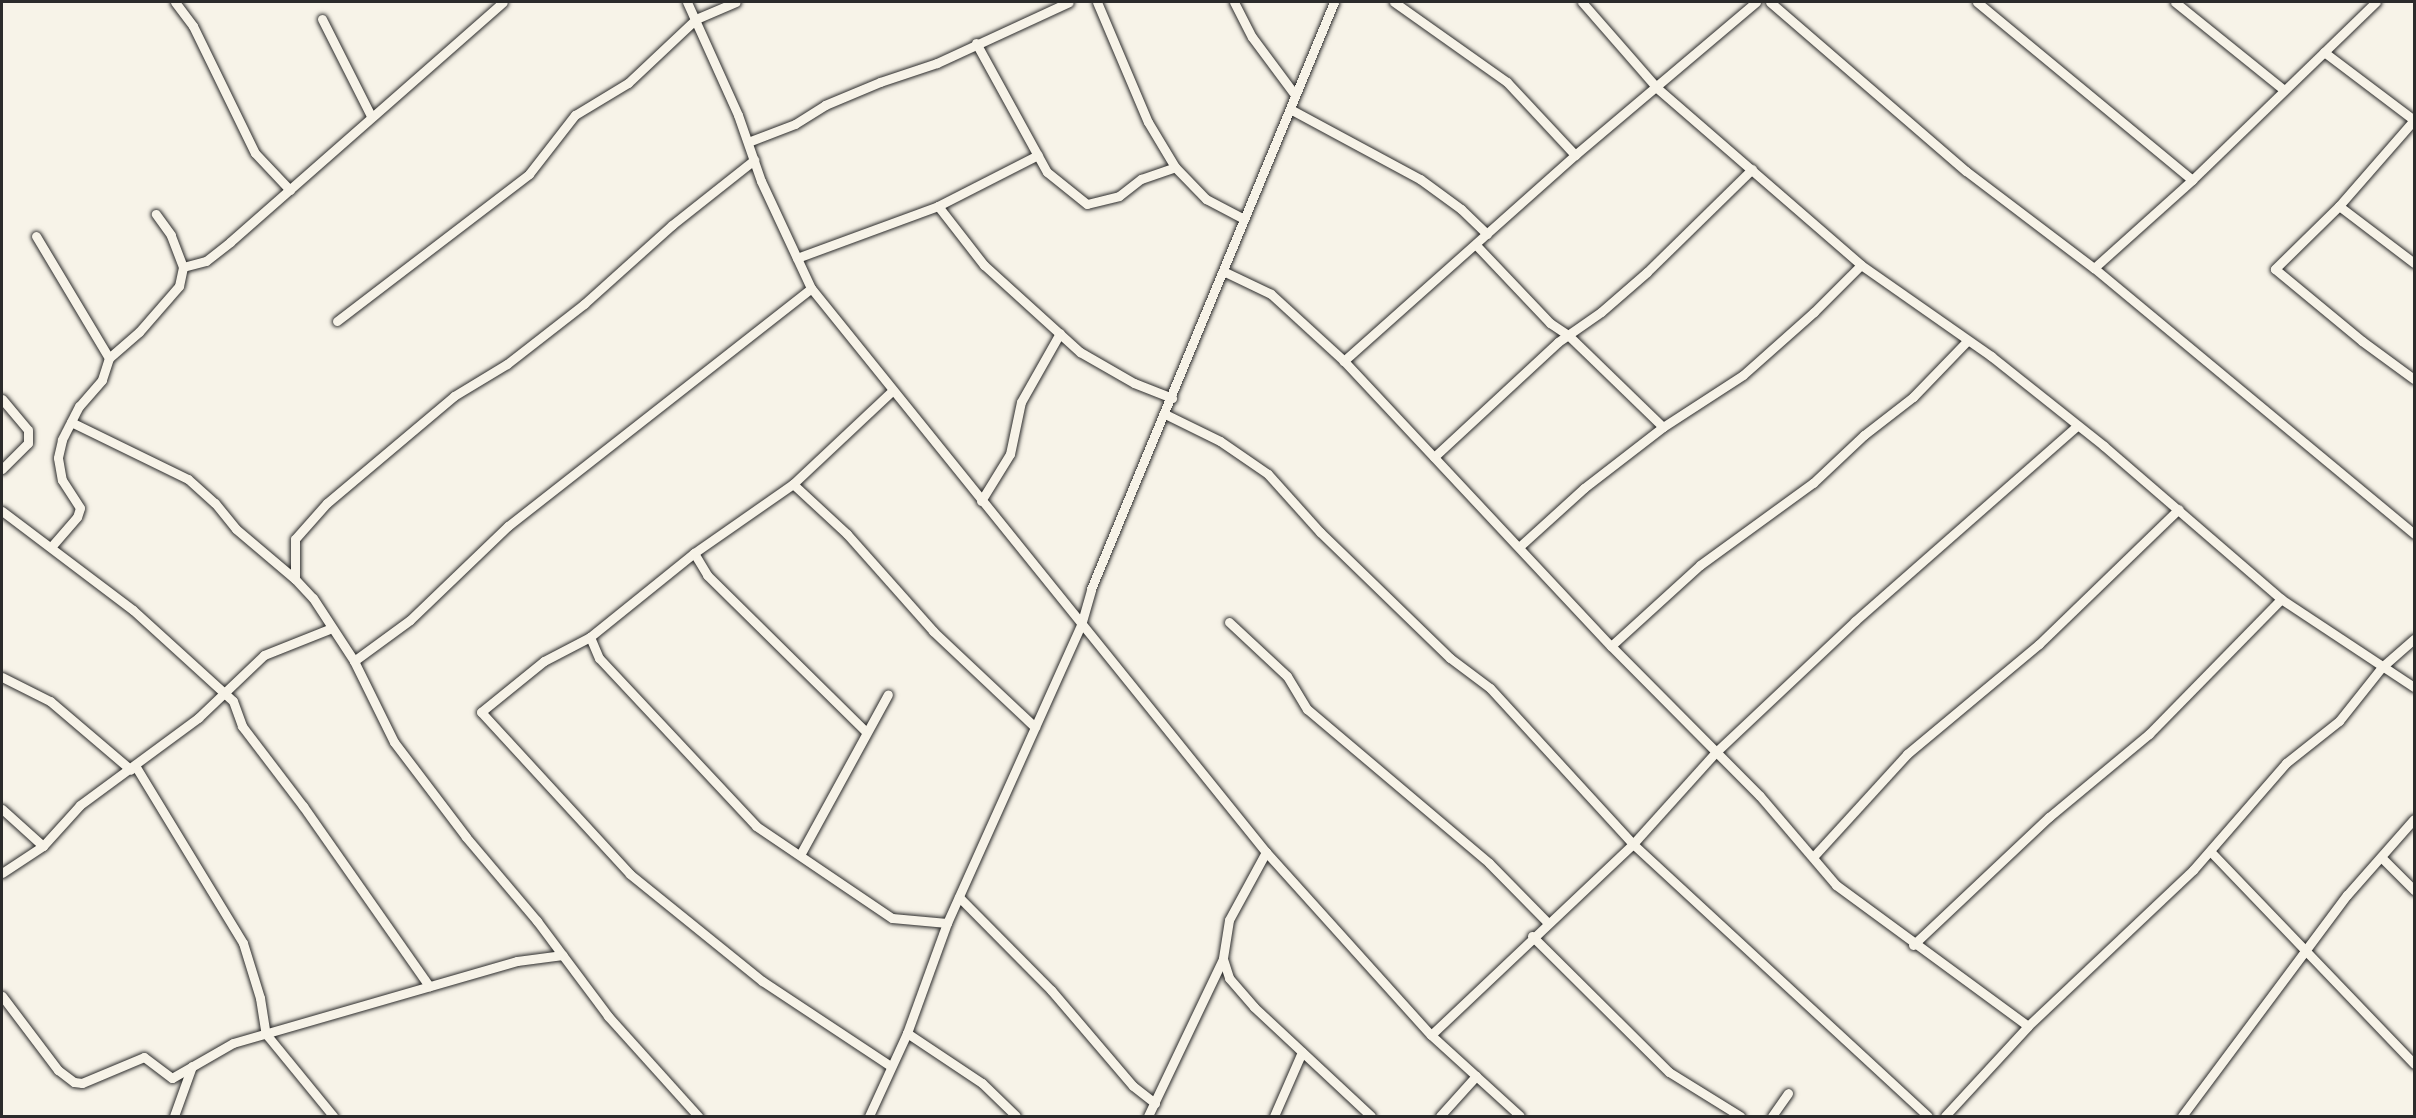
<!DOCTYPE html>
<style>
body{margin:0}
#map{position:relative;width:2416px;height:1118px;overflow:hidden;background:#f7f3e8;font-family:Sriracha,sans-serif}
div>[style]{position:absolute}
.roads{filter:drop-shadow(0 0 2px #2b2b2b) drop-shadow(0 0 2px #2b2b2b)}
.minor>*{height:9px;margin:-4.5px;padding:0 4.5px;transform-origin:4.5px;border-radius:4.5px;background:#f7f3e8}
span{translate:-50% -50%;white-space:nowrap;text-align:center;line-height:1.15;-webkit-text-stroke:5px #f7f3e8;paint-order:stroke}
.frame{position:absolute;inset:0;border:3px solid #2b2b2b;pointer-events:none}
</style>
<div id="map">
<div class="roads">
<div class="minor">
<i style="left:175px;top:2px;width:30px;rotate:53deg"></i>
<i style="left:193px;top:26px;width:141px;rotate:64deg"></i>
<i style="left:255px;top:153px;width:51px;rotate:46.6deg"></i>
<i style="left:687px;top:2px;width:124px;rotate:65.7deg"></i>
<i style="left:738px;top:115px;width:70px;rotate:70.8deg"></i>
<i style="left:761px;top:181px;width:118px;rotate:65deg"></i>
<i style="left:811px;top:288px;width:725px;rotate:51.11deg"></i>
<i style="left:1266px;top:852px;width:246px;rotate:48deg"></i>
<i style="left:1431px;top:1035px;width:120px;rotate:42.3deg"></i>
<i style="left:1097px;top:2px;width:130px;rotate:67deg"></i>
<i style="left:1148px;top:122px;width:52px;rotate:59deg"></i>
<i style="left:1175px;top:167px;width:45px;rotate:45.9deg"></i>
<i style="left:1206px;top:199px;width:43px;rotate:27.8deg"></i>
<i style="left:1234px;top:2px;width:39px;rotate:63deg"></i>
<i style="left:1252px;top:37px;width:72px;rotate:53.4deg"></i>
<i style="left:1394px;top:2px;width:138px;rotate:35.3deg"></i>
<i style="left:1507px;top:82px;width:100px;rotate:47deg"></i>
<i style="left:1582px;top:2px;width:114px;rotate:48.9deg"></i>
<i style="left:1657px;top:88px;width:270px;rotate:40.9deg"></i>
<i style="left:1861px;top:265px;width:159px;rotate:35deg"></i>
<i style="left:1991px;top:356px;width:144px;rotate:38.5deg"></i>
<i style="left:2104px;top:446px;width:234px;rotate:40.8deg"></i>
<i style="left:2281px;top:599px;width:159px;rotate:33.5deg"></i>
<i style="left:1756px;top:2px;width:237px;rotate:139.8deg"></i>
<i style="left:1575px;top:155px;width:310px;rotate:138.3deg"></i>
<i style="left:1344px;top:361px;width:391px;rotate:46.9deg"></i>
<i style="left:1611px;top:646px;width:211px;rotate:45.2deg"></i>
<i style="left:1760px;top:796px;width:117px;rotate:49.5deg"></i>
<i style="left:1836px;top:885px;width:238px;rotate:36.3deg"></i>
<i style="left:1770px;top:2px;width:259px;rotate:40.8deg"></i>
<i style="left:1966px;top:171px;width:161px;rotate:37.2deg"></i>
<i style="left:2094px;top:268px;width:416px;rotate:39.7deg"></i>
<i style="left:1977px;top:2px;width:279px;rotate:39.6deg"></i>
<i style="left:2175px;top:2px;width:140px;rotate:38.9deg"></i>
<i style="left:322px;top:19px;width:109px;rotate:63.2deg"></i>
<i style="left:976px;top:43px;width:147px;rotate:61.2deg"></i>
<i style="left:1047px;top:172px;width:51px;rotate:38.7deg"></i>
<i style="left:1087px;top:204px;width:33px;rotate:-14deg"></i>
<i style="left:1119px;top:196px;width:28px;rotate:-38deg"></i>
<i style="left:1141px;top:179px;width:36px;rotate:-19deg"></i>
<i style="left:2324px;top:52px;width:113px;rotate:37.1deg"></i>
<i style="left:1290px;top:109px;width:148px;rotate:28.3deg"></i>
<i style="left:1420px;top:179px;width:51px;rotate:36.2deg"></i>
<i style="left:1461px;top:209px;width:36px;rotate:44deg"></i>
<i style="left:2414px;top:120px;width:114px;rotate:131.1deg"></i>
<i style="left:2339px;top:206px;width:90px;rotate:135.5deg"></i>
<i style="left:2275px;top:269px;width:113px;rotate:39.6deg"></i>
<i style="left:2362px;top:341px;width:64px;rotate:36.2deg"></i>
<i style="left:748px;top:142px;width:50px;rotate:-21deg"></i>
<i style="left:795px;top:124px;width:36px;rotate:-32deg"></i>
<i style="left:825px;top:105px;width:60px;rotate:-22.7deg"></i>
<i style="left:880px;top:82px;width:60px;rotate:-18.4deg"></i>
<i style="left:937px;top:63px;width:145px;rotate:-24.8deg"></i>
<i style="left:938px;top:206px;width:75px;rotate:52.1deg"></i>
<i style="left:984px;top:265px;width:130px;rotate:42.2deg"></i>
<i style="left:1080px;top:352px;width:62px;rotate:29.9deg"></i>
<i style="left:1134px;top:383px;width:41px;rotate:21.5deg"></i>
<i style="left:2339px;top:206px;width:94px;rotate:37.2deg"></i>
<i style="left:36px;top:236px;width:142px;rotate:59.1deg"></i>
<i style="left:109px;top:358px;width:23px;rotate:108deg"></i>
<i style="left:102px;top:380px;width:35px;rotate:131deg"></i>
<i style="left:79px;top:406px;width:38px;rotate:117deg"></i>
<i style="left:62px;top:440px;width:18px;rotate:103deg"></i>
<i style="left:58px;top:458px;width:22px;rotate:80deg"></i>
<i style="left:62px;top:480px;width:33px;rotate:57deg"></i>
<i style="left:80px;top:508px;width:9px;rotate:108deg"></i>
<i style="left:77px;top:517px;width:38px;rotate:131deg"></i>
<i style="left:1476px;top:245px;width:108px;rotate:46.5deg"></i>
<i style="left:1550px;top:323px;width:22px;rotate:34deg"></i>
<i style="left:1568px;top:335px;width:132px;rotate:44.1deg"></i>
<i style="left:797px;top:258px;width:150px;rotate:-20.2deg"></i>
<i style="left:938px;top:206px;width:112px;rotate:-27deg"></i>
<i style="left:183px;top:267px;width:24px;rotate:-15deg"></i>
<i style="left:206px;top:261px;width:31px;rotate:-38deg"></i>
<i style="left:230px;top:242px;width:363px;rotate:-41.3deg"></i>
<i style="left:2094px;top:268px;width:132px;rotate:-41.9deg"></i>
<i style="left:2192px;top:180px;width:256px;rotate:-44.1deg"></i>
<i style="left:1223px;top:271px;width:53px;rotate:25.6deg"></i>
<i style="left:1271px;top:294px;width:99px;rotate:42.5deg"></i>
<i style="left:337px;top:321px;width:242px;rotate:-37.4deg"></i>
<i style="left:529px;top:174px;width:75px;rotate:-52.1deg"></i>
<i style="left:575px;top:115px;width:62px;rotate:-31.1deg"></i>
<i style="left:628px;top:83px;width:93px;rotate:-43.3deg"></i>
<i style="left:696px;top:19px;width:43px;rotate:-23deg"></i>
<i style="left:109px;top:358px;width:40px;rotate:-41deg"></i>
<i style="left:139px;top:332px;width:61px;rotate:-49deg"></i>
<i style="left:179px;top:286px;width:19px;rotate:-78deg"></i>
<i style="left:183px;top:267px;width:34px;rotate:-111deg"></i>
<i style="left:171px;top:235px;width:26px;rotate:-126deg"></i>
<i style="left:2px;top:399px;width:40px;rotate:50deg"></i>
<i style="left:28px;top:430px;width:13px;rotate:90deg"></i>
<i style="left:28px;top:443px;width:37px;rotate:135deg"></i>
<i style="left:1165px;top:414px;width:61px;rotate:26.1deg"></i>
<i style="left:1220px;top:441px;width:58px;rotate:34.5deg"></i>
<i style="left:1268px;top:474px;width:78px;rotate:48.1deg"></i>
<i style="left:1320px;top:532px;width:181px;rotate:44.1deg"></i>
<i style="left:1450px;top:658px;width:50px;rotate:36.9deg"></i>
<i style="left:1490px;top:688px;width:212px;rotate:47.5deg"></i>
<i style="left:1633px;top:844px;width:401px;rotate:42.7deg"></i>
<i style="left:71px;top:422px;width:130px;rotate:26deg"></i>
<i style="left:188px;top:479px;width:36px;rotate:42deg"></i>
<i style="left:215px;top:503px;width:33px;rotate:51deg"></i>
<i style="left:236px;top:529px;width:77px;rotate:40.3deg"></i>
<i style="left:295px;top:579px;width:26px;rotate:47deg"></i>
<i style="left:313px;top:598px;width:75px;rotate:56.9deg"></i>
<i style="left:354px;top:661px;width:69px;rotate:-36.2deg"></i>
<i style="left:410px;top:620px;width:136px;rotate:-43.8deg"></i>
<i style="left:508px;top:526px;width:385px;rotate:-38.1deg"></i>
<i style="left:1434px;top:457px;width:169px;rotate:-42.8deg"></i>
<i style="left:1558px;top:342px;width:52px;rotate:-34.9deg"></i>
<i style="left:1601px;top:312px;width:61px;rotate:-41deg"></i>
<i style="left:1647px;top:272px;width:147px;rotate:-44.4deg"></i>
<i style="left:793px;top:484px;width:74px;rotate:42.8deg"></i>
<i style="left:847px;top:534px;width:130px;rotate:48.4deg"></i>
<i style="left:933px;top:631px;width:140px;rotate:43.3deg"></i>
<i style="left:981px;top:501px;width:55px;rotate:-58.3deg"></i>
<i style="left:1010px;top:454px;width:53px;rotate:-78.1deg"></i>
<i style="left:1021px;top:402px;width:79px;rotate:-60.5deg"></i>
<i style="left:2px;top:511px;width:164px;rotate:37.1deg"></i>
<i style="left:133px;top:610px;width:135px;rotate:42.3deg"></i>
<i style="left:233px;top:701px;width:27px;rotate:70deg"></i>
<i style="left:242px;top:726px;width:101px;rotate:52.7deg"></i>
<i style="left:303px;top:806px;width:220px;rotate:55deg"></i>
<i style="left:1519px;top:547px;width:88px;rotate:-42.2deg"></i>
<i style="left:1584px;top:488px;width:100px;rotate:-37.7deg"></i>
<i style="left:1663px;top:427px;width:95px;rotate:-33deg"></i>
<i style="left:1743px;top:375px;width:95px;rotate:-41.6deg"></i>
<i style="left:1814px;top:312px;width:66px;rotate:-45deg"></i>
<i style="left:694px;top:553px;width:26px;rotate:59deg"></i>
<i style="left:707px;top:575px;width:222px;rotate:44.6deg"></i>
<i style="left:295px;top:579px;width:40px;rotate:-90deg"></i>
<i style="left:295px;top:539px;width:48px;rotate:-48.4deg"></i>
<i style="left:327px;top:503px;width:166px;rotate:-40.1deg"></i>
<i style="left:454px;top:396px;width:62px;rotate:-31.1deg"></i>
<i style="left:507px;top:364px;width:98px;rotate:-37.9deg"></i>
<i style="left:584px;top:304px;width:118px;rotate:-41.9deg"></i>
<i style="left:672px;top:225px;width:105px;rotate:-38.4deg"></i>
<i style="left:1229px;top:622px;width:79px;rotate:43deg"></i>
<i style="left:1287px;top:676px;width:39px;rotate:59deg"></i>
<i style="left:1307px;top:709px;width:238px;rotate:40.2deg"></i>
<i style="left:1489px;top:863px;width:83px;rotate:45.5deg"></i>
<i style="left:590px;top:637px;width:23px;rotate:67deg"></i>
<i style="left:599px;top:658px;width:230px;rotate:46.9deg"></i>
<i style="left:756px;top:826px;width:164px;rotate:34.1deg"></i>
<i style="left:892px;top:918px;width:55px;rotate:5.2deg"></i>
<i style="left:1611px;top:646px;width:120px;rotate:-42.3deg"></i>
<i style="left:1700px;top:565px;width:140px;rotate:-36deg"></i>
<i style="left:1813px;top:483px;width:70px;rotate:-43.3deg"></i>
<i style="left:1864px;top:435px;width:62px;rotate:-37.8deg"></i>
<i style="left:1913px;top:397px;width:78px;rotate:-46deg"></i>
<i style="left:354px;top:661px;width:90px;rotate:63.7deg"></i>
<i style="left:394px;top:742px;width:119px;rotate:52.8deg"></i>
<i style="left:466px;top:837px;width:110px;rotate:49.8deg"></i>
<i style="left:537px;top:921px;width:119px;rotate:53.2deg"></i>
<i style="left:608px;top:1016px;width:135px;rotate:48deg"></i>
<i style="left:2px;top:677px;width:54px;rotate:26.6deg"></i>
<i style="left:50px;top:701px;width:106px;rotate:40.4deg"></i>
<i style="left:136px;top:767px;width:206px;rotate:58.7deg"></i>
<i style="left:243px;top:943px;width:58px;rotate:72.8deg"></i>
<i style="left:260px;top:998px;width:36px;rotate:81deg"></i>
<i style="left:266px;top:1034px;width:106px;rotate:50.7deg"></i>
<i style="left:2px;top:809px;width:55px;rotate:42.1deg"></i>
<i style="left:2210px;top:851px;width:295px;rotate:46.2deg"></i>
<i style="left:1266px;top:852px;width:77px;rotate:118.6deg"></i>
<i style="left:1229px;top:920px;width:39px;rotate:99deg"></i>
<i style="left:1223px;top:959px;width:20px;rotate:72deg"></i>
<i style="left:1229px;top:978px;width:38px;rotate:49deg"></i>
<i style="left:1254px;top:1007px;width:160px;rotate:43deg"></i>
<i style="left:800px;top:855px;width:183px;rotate:-61.3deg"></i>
<i style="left:1814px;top:856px;width:138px;rotate:-47.6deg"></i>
<i style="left:1907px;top:754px;width:172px;rotate:-39.8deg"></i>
<i style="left:2039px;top:644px;width:194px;rotate:-44deg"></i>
<i style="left:2381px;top:857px;width:47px;rotate:45deg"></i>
<i style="left:2px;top:873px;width:49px;rotate:-33.4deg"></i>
<i style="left:43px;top:846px;width:55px;rotate:-47.9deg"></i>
<i style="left:80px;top:805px;width:147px;rotate:-36.4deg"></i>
<i style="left:198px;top:718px;width:91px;rotate:-43.7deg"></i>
<i style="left:264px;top:655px;width:73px;rotate:-21.7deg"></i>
<i style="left:959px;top:897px;width:131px;rotate:45.3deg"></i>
<i style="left:1051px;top:990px;width:126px;rotate:49.5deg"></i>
<i style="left:1133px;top:1086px;width:28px;rotate:38deg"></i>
<i style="left:1532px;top:936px;width:193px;rotate:44.8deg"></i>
<i style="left:1669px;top:1072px;width:84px;rotate:31.8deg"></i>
<i style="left:1913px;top:945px;width:187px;rotate:-43.3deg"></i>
<i style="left:2049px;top:817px;width:130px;rotate:-39.7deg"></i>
<i style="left:2149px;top:734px;width:189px;rotate:-45.6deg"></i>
<i style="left:2px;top:996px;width:93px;rotate:52.9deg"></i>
<i style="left:58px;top:1070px;width:20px;rotate:37deg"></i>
<i style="left:74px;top:1082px;width:8px;rotate:7deg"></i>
<i style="left:82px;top:1083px;width:67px;rotate:-22.8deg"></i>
<i style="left:144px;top:1057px;width:35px;rotate:37deg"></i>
<i style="left:172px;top:1078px;width:70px;rotate:-29.8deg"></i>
<i style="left:233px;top:1043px;width:296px;rotate:-16.1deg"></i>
<i style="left:517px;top:961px;width:46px;rotate:-7.4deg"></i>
<i style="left:907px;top:1033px;width:90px;rotate:33.7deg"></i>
<i style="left:982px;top:1083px;width:47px;rotate:44.1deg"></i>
<i style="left:1431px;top:1035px;width:278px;rotate:-43.4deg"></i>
<i style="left:1633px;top:844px;width:122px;rotate:-48deg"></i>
<i style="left:1715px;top:753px;width:192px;rotate:-43.3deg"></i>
<i style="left:1855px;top:621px;width:294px;rotate:-41.3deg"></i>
<i style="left:889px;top:1065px;width:152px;rotate:-146.5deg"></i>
<i style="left:762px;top:981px;width:170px;rotate:-141deg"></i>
<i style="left:630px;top:874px;width:220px;rotate:-132.6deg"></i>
<i style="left:481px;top:712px;width:81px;rotate:-39deg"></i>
<i style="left:544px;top:661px;width:52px;rotate:-27.6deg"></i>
<i style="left:590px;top:637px;width:134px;rotate:-38.9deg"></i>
<i style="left:694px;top:553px;width:121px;rotate:-34.9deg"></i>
<i style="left:793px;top:484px;width:136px;rotate:-43.2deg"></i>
<i style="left:174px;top:1116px;width:53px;rotate:-70.2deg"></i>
<i style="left:869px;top:1116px;width:91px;rotate:-65.4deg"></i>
<i style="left:907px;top:1033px;width:117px;rotate:-70deg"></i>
<i style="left:947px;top:923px;width:327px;rotate:-65.8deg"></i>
<i style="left:1081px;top:625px;width:37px;rotate:-74deg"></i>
<i style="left:1091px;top:589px;width:635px;rotate:-67.51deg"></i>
<i style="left:1148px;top:1116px;width:174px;rotate:-64.5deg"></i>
<i style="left:1274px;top:1116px;width:70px;rotate:-66.4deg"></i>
<i style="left:1440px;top:1116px;width:54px;rotate:-48deg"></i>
<i style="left:1772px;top:1116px;width:28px;rotate:-55deg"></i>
<i style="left:1945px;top:1116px;width:122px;rotate:-47.3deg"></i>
<i style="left:2028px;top:1026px;width:227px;rotate:-43.4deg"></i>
<i style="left:2193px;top:870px;width:142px;rotate:-49deg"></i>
<i style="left:2286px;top:763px;width:68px;rotate:-38.4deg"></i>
<i style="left:2339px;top:721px;width:69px;rotate:-51.5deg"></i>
<i style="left:2382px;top:667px;width:43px;rotate:-41.2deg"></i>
<i style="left:2182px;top:1116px;width:276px;rotate:-53.3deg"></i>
<i style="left:2347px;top:895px;width:101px;rotate:-48.6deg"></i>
</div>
</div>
<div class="frame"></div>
</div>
